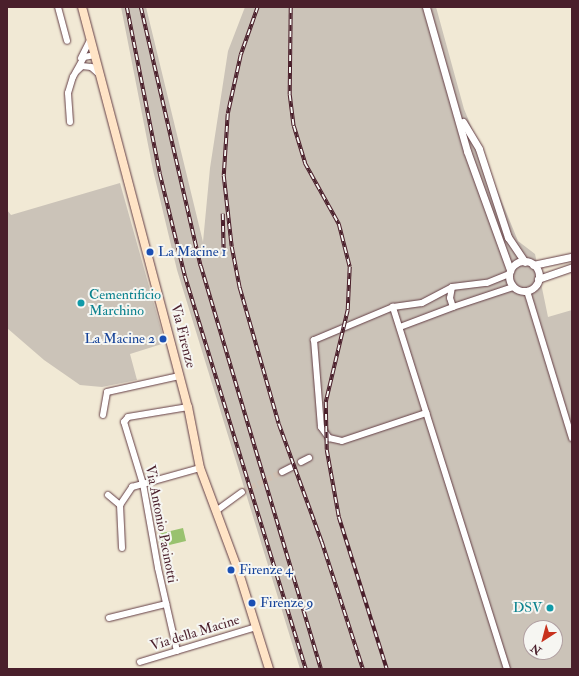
<!DOCTYPE html>
<style>
body{margin:0}
#map{position:relative;width:579px;height:676px;overflow:hidden;background:#f1e9d5;font-family:"IM FELL Double Pica",serif}
div>[style]{position:absolute}
.industrial>*{inset:0;background:#cbc3b8}
.green>*{inset:0;background:#99c26f}
.minor-tunnel>*{height:6px;margin-top:-3px;transform-origin:0;background:repeating-linear-gradient(90deg,#d0c1b3 0 6px,transparent 0 9px)}
.roads{filter:drop-shadow(0 0 1px #633d44) drop-shadow(0 0 1px #633d44)}
.minor>*{height:6px;margin:-3px;padding:0 3px;transform-origin:3px;border-radius:3px;background:#fff}
.tertiary>*{height:7px;margin:-3.5px;padding:0 3.5px;transform-origin:3.5px;border-radius:3.5px;background:#fff}
.tertiary>.ring{margin:-3.5px;padding:0;box-sizing:content-box;background:none;border:7px solid #fff;border-radius:50%}
.secondary>*{height:8px;margin:-4px;padding:0 4px;transform-origin:4px;border-radius:4px;background:#ffe4c6}
.rail>*{height:3.5px;margin-top:-1.75px;transform-origin:0;background:repeating-linear-gradient(90deg,#f6f6f2 0 6px,#4a1f2b 0 12px);box-sizing:border-box;border-block:1px solid #4a1f2b}
.dots>*{width:11px;height:11px;translate:-50% -50%;box-sizing:border-box;border:2px solid #f6f6f2;border-radius:50%}
span{translate:-50% -50%;white-space:nowrap;text-align:center;line-height:1.15;-webkit-text-stroke:4px #f6f6f2;paint-order:stroke}
.transit-label{font-size:14px;color:#164399}
.left{translate:0 -50%;text-align:left}
.right{translate:-100% -50%;text-align:right}
.culture-label{font-size:14px;color:#0d838f}
.street-label{font-size:14px;color:#4a1f2b}
.frame{position:absolute;inset:0;border:8px solid #4a1f2b;pointer-events:none}
.north{position:absolute;left:523px;top:620px;width:40px;height:40px;box-sizing:border-box;background:#f6f6f2;border:1px solid #b1a0a2;border-radius:50%;rotate:216deg;font-size:11px;font-weight:700;line-height:16px;text-align:center;color:#4a1f2b}
.north::after{content:'';display:block;margin:auto;width:14px;height:18px;background:#c8321e;clip-path:polygon(50% 0,100% 100%,50% 72%,0 100%)}
</style>
<div id="map">
<div class="industrial">
<i style="clip-path:polygon(evenodd,121px 7px,146px 7px,203px 242px,210px 168px,228px 51px,245px 7px,436px 7px,464px 109px,518px 241px,535px 254px,548px 317px,572px 310px,572px 669px,300px 669px,177px 270px,153px 170px,121px 7px,531px 628px,555px 628px,555px 652px,531px 652px,531px 628px)"></i>
<i style="clip-path:polygon(120px 183px,165px 343px,130px 354px,137px 380px,102px 387px,80px 385px,44px 360px,7px 328px,7px 210px,11px 215px)"></i>
</div>
<div class="green">
<i style="clip-path:polygon(183px 528px,186px 541px,161px 547px,158px 534px)"></i>
</div>
<div class="minor-tunnel">
<i style="left:242px;top:492px;width:45px;rotate:-26.6deg"></i>
</div>
<div class="roads">
<div class="minor">
<i style="left:58px;top:7px;width:35px;rotate:75deg"></i>
<i style="left:81px;top:58px;width:22px;rotate:-63deg"></i>
<i style="left:77px;top:71px;width:7px;rotate:-45deg"></i>
<i style="left:82px;top:66px;width:9px;rotate:6deg"></i>
<i style="left:91px;top:67px;width:11px;rotate:41deg"></i>
<i style="left:70px;top:122px;width:29px;rotate:-94deg"></i>
<i style="left:68px;top:93px;width:17px;rotate:-73deg"></i>
<i style="left:73px;top:77px;width:23px;rotate:-61deg"></i>
<i style="left:84px;top:57px;width:11px;rotate:-10deg"></i>
<i style="left:452px;top:287px;width:11px;rotate:100deg"></i>
<i style="left:450px;top:298px;width:9px;rotate:72deg"></i>
<i style="left:527px;top:291px;width:154px;rotate:73deg"></i>
<i style="left:393px;top:307px;width:86px;rotate:157.3deg"></i>
<i style="left:314px;top:340px;width:87px;rotate:85.4deg"></i>
<i style="left:321px;top:427px;width:14px;rotate:54deg"></i>
<i style="left:329px;top:438px;width:13px;rotate:13deg"></i>
<i style="left:342px;top:441px;width:89px;rotate:-18.4deg"></i>
<i style="left:400px;top:327px;width:57px;rotate:-20.7deg"></i>
<i style="left:453px;top:307px;width:63px;rotate:-18.4deg"></i>
<i style="left:103px;top:415px;width:23px;rotate:-80deg"></i>
<i style="left:107px;top:392px;width:74px;rotate:-12.5deg"></i>
<i style="left:301px;top:462px;width:9px;rotate:-27deg"></i>
<i style="left:282px;top:472px;width:11px;rotate:-27deg"></i>
<i style="left:108px;top:495px;width:16px;rotate:40deg"></i>
<i style="left:120px;top:505px;width:22px;rotate:-56deg"></i>
<i style="left:132px;top:487px;width:71px;rotate:-15.6deg"></i>
<i style="left:120px;top:505px;width:43px;rotate:87.3deg"></i>
<i style="left:216px;top:511px;width:32px;rotate:-36deg"></i>
<i style="left:109px;top:618px;width:59px;rotate:-13.8deg"></i>
<i style="left:177px;top:651px;width:85px;rotate:-102.9deg"></i>
<i style="left:158px;top:568px;width:85px;rotate:-100.1deg"></i>
<i style="left:143px;top:484px;width:65px;rotate:-107deg"></i>
<i style="left:124px;top:422px;width:6px;rotate:-51deg"></i>
<i style="left:128px;top:417px;width:61px;rotate:-9.5deg"></i>
<i style="left:140px;top:662px;width:121px;rotate:-16.8deg"></i>
<i style="left:507px;top:669px;width:380px;rotate:-107.5deg"></i>
<i style="left:393px;top:307px;width:29px;rotate:-8deg"></i>
<i style="left:422px;top:303px;width:34px;rotate:-28deg"></i>
<i style="left:452px;top:287px;width:35px;rotate:-7deg"></i>
<i style="left:487px;top:283px;width:24px;rotate:-22deg"></i>
</div>
<div class="tertiary">
<i style="left:426px;top:7px;width:150px;rotate:74.1deg"></i>
<i style="left:467px;top:151px;width:127px;rotate:70.1deg"></i>
<i style="left:463px;top:122px;width:31px;rotate:59deg"></i>
<i style="left:479px;top:149px;width:93px;rotate:71.8deg"></i>
<i style="left:508px;top:237px;width:30px;rotate:56deg"></i>
<i class="ring" style="left:509px;top:261px;width:23px;height:23px"></i>
<i style="left:533px;top:265px;width:40px;rotate:-12deg"></i>
<i style="left:538px;top:279px;width:36px;rotate:-19deg"></i>
</div>
<div class="secondary">
<i style="left:82px;top:7px;width:414px;rotate:75.2deg"></i>
<i style="left:188px;top:407px;width:62px;rotate:78.9deg"></i>
<i style="left:200px;top:468px;width:112px;rotate:69.6deg"></i>
<i style="left:239px;top:573px;width:101px;rotate:72.6deg"></i>
</div>
</div>
<div class="rail">
<i style="left:127px;top:7px;width:170px;rotate:78.8deg"></i>
<i style="left:160px;top:174px;width:105px;rotate:76.2deg"></i>
<i style="left:185px;top:276px;width:411px;rotate:72.9deg"></i>
<i style="left:141px;top:7px;width:266px;rotate:77deg"></i>
<i style="left:201px;top:266px;width:420px;rotate:73.4deg"></i>
<i style="left:258px;top:7px;width:51px;rotate:109.5deg"></i>
<i style="left:241px;top:55px;width:60px;rotate:102.4deg"></i>
<i style="left:228px;top:114px;width:62px;rotate:93.7deg"></i>
<i style="left:224px;top:176px;width:71px;rotate:83.6deg"></i>
<i style="left:232px;top:247px;width:42px;rotate:79deg"></i>
<i style="left:240px;top:288px;width:141px;rotate:74deg"></i>
<i style="left:279px;top:424px;width:126px;rotate:70deg"></i>
<i style="left:322px;top:542px;width:133px;rotate:72.1deg"></i>
<i style="left:291px;top:7px;width:88px;rotate:90.7deg"></i>
<i style="left:290px;top:95px;width:31px;rotate:83deg"></i>
<i style="left:294px;top:126px;width:39px;rotate:73deg"></i>
<i style="left:305px;top:163px;width:70px;rotate:60.9deg"></i>
<i style="left:339px;top:224px;width:44px;rotate:75.7deg"></i>
<i style="left:350px;top:267px;width:43px;rotate:92.7deg"></i>
<i style="left:348px;top:310px;width:95px;rotate:103.4deg"></i>
<i style="left:326px;top:402px;width:48px;rotate:88.8deg"></i>
<i style="left:327px;top:450px;width:68px;rotate:79.8deg"></i>
<i style="left:339px;top:517px;width:159px;rotate:72.5deg"></i>
<i style="left:223px;top:214px;width:40px;rotate:88.6deg"></i>
</div>
<div class="dots">
<i style="left:150px;top:252px;background:#1a4fb4"></i>
<i style="left:81px;top:303px;background:#0f9aa8"></i>
<i style="left:163px;top:339px;background:#1a4fb4"></i>
<i style="left:231px;top:570px;background:#1a4fb4"></i>
<i style="left:252px;top:603px;background:#1a4fb4"></i>
<i style="left:550px;top:608px;background:#0f9aa8"></i>
</div>
<div class="transit-label">
<span class="left" style="left:158px;top:252px">La Macine 1</span>
<span class="right" style="left:155px;top:339px">La Macine 2</span>
<span class="left" style="left:239px;top:570px">Firenze 4</span>
<span class="left" style="left:260px;top:603px">Firenze 9</span>
</div>
<div class="culture-label">
<span class="left" style="left:89px;top:303px">Cementificio<br>Marchino</span>
<span class="right" style="left:542px;top:608px">DSV</span>
</div>
<div class="street-label">
<span style="left:183px;top:336px;rotate:76deg">Via Firenze</span>
<span style="left:161px;top:524px;rotate:79deg">Via Antonio Pacinotti</span>
<span style="left:195px;top:633px;rotate:-17deg">Via della Macine</span>
</div>
<div class="frame"></div>
<div class="north">N</div>
</div>
